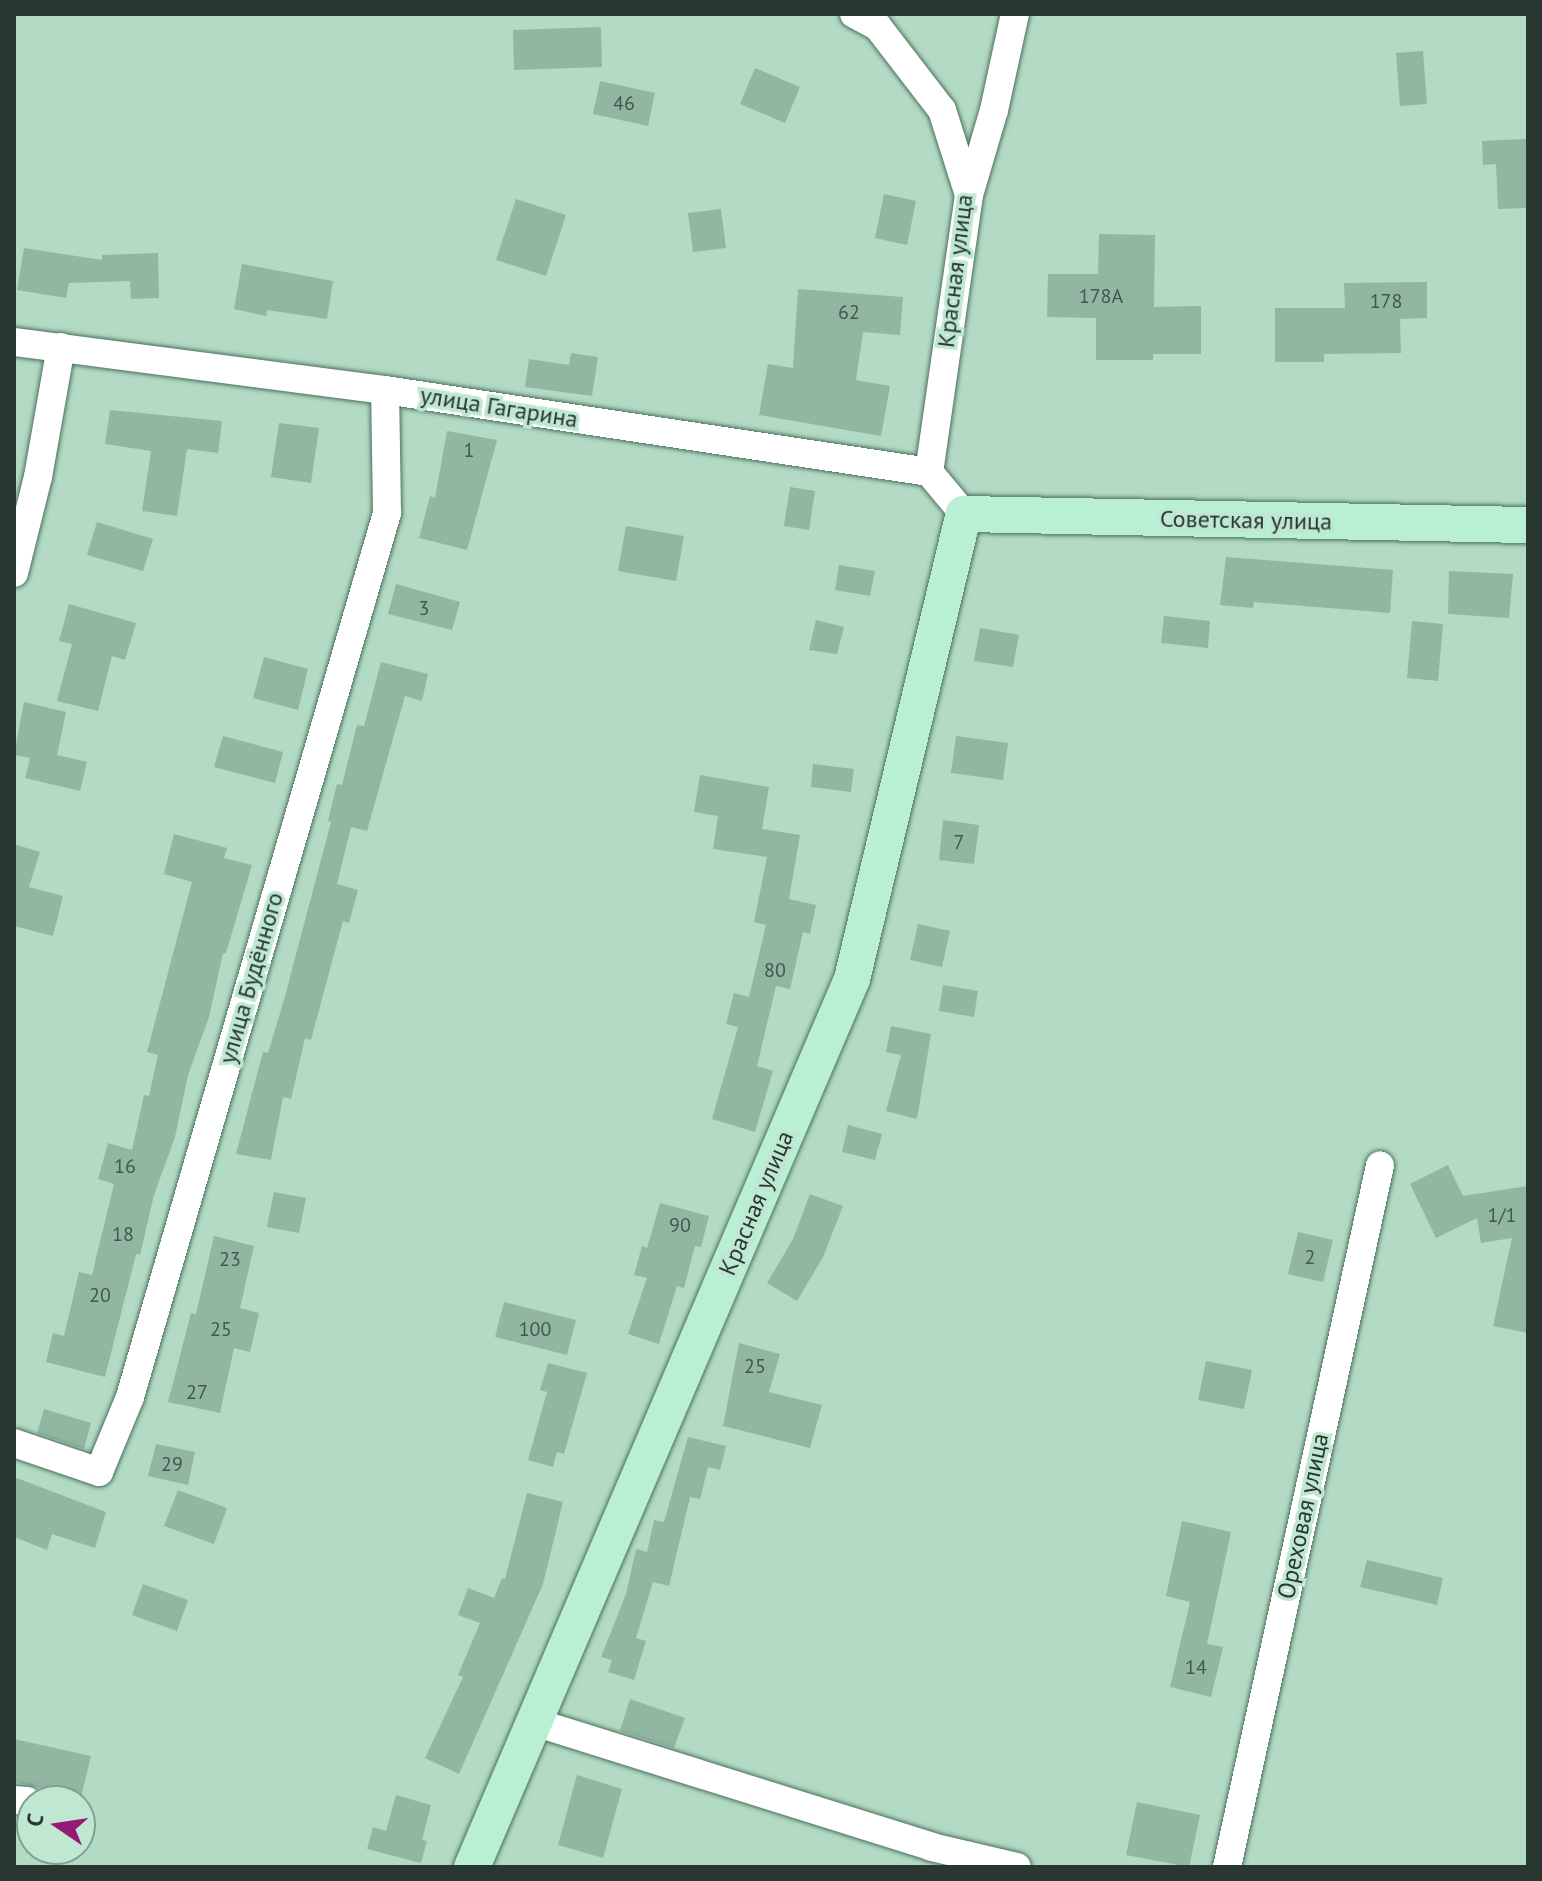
<!DOCTYPE html>
<meta charset="utf-8">
<style>
body{margin:0}
#map{position:relative;width:1542px;height:1881px;overflow:hidden;background:#b2dac4;font-family:"PT Sans",sans-serif}
div>[style]{position:absolute}
.building>*{inset:0;background:#91b7a2}
.roads{filter:drop-shadow(0 0 2px #4c705d) drop-shadow(0 0 2px #4c705d)}
.minor>*{height:28px;margin:-14px;padding:0 14px;transform-origin:14px;border-radius:14px;background:#fff}
.major>*{height:36px;margin:-18px;padding:0 18px;transform-origin:18px;border-radius:18px;background:#b9efd4}
span{translate:-50% -50%;white-space:nowrap;text-align:center;line-height:1.15;-webkit-text-stroke:7px #bfe7d1;paint-order:stroke}
.number-label{font-size:20px;color:#42584c}
.number-label span{-webkit-text-stroke-width:0}
.street-label{font-size:24px;color:#283830}
.frame{position:absolute;inset:0;border:16px solid #283830;pointer-events:none}
.north{position:absolute;left:16px;top:1785px;width:80px;height:80px;box-sizing:border-box;background:#bfe7d1;border:2px solid #83a191;border-radius:50%;rotate:283deg;font-size:22px;font-weight:700;line-height:32px;text-align:center;color:#283830}
.north::after{content:'';display:block;margin:auto;width:28px;height:36px;background:#941a75;clip-path:polygon(50% 0,100% 100%,50% 72%,0 100%)}
</style>
<div id="map">
<div class="building">
<i style="clip-path:polygon(601px 27px,602px 67px,514px 70px,513px 30px)"></i>
<i style="clip-path:polygon(1423px 51px,1427px 104px,1400px 106px,1396px 53px)"></i>
<i style="clip-path:polygon(755px 68px,800px 87px,785px 123px,740px 104px)"></i>
<i style="clip-path:polygon(600px 81px,655px 93px,648px 126px,593px 114px)"></i>
<i style="clip-path:polygon(1528px 139px,1528px 208px,1498px 209px,1496px 164px,1483px 165px,1482px 141px)"></i>
<i style="clip-path:polygon(884px 194px,916px 201px,907px 245px,875px 238px)"></i>
<i style="clip-path:polygon(516px 199px,566px 215px,546px 276px,496px 260px)"></i>
<i style="clip-path:polygon(721px 209px,726px 248px,693px 252px,688px 213px)"></i>
<i style="clip-path:polygon(1099px 234px,1155px 235px,1154px 307px,1201px 306px,1201px 354px,1153px 354px,1153px 360px,1096px 360px,1096px 318px,1047px 317px,1048px 274px,1098px 274px)"></i>
<i style="clip-path:polygon(24px 248px,102px 260px,102px 255px,158px 253px,159px 298px,131px 299px,130px 281px,69px 283px,66px 298px,17px 290px)"></i>
<i style="clip-path:polygon(242px 264px,333px 281px,327px 319px,267px 310px,266px 316px,234px 309px)"></i>
<i style="clip-path:polygon(1427px 282px,1427px 318px,1400px 319px,1401px 353px,1324px 354px,1324px 362px,1275px 362px,1275px 308px,1345px 308px,1344px 283px)"></i>
<i style="clip-path:polygon(798px 289px,903px 297px,900px 335px,863px 332px,856px 380px,890px 386px,881px 436px,759px 415px,768px 364px,793px 368px)"></i>
<i style="clip-path:polygon(571px 353px,598px 357px,592px 396px,525px 387px,529px 359px,569px 365px)"></i>
<i style="clip-path:polygon(110px 410px,222px 421px,218px 453px,187px 449px,177px 516px,142px 511px,151px 451px,105px 444px)"></i>
<i style="clip-path:polygon(279px 423px,319px 428px,311px 483px,271px 477px)"></i>
<i style="clip-path:polygon(447px 431px,497px 440px,467px 550px,419px 538px,430px 496px,435px 498px)"></i>
<i style="clip-path:polygon(790px 487px,815px 491px,809px 530px,784px 526px)"></i>
<i style="clip-path:polygon(97px 522px,153px 539px,143px 571px,87px 555px)"></i>
<i style="clip-path:polygon(626px 526px,684px 536px,676px 581px,618px 571px)"></i>
<i style="clip-path:polygon(1226px 557px,1393px 570px,1390px 613px,1254px 602px,1253px 608px,1220px 605px)"></i>
<i style="clip-path:polygon(839px 565px,875px 571px,870px 596px,835px 590px)"></i>
<i style="clip-path:polygon(1449px 571px,1513px 574px,1509px 618px,1448px 614px)"></i>
<i style="clip-path:polygon(396px 584px,460px 602px,452px 630px,388px 614px)"></i>
<i style="clip-path:polygon(69px 604px,136px 623px,125px 660px,112px 656px,98px 711px,57px 701px,72px 644px,59px 641px)"></i>
<i style="clip-path:polygon(1164px 616px,1210px 621px,1208px 648px,1161px 643px)"></i>
<i style="clip-path:polygon(816px 620px,844px 627px,837px 654px,809px 650px)"></i>
<i style="clip-path:polygon(1412px 621px,1443px 624px,1438px 681px,1407px 678px)"></i>
<i style="clip-path:polygon(980px 628px,1019px 635px,1013px 667px,974px 661px)"></i>
<i style="clip-path:polygon(264px 657px,308px 669px,298px 710px,253px 698px)"></i>
<i style="clip-path:polygon(381px 662px,428px 674px,422px 701px,405px 696px,367px 831px,351px 827px,337px 884px,358px 890px,349px 923px,343px 921px,311px 1040px,305px 1038px,291px 1099px,283px 1097px,271px 1160px,236px 1154px,263px 1052px,268px 1053px,284px 1000px,331px 822px,328px 821px,337px 784px,342px 785px,357px 725px,364px 726px)"></i>
<i style="clip-path:polygon(24px 702px,66px 712px,57px 755px,87px 762px,80px 791px,25px 778px,30px 758px,14px 755px)"></i>
<i style="clip-path:polygon(223px 736px,283px 752px,275px 783px,214px 767px)"></i>
<i style="clip-path:polygon(956px 736px,1008px 743px,1003px 780px,951px 773px)"></i>
<i style="clip-path:polygon(813px 764px,854px 769px,851px 792px,811px 787px)"></i>
<i style="clip-path:polygon(700px 775px,769px 787px,762px 829px,800px 835px,789px 899px,816px 905px,810px 934px,803px 932px,790px 989px,776px 986px,757px 1066px,773px 1071px,755px 1132px,712px 1119px,738px 1027px,726px 1024px,734px 993px,749px 997px,766px 925px,754px 922px,767px 857px,713px 849px,718px 816px,694px 812px)"></i>
<i style="clip-path:polygon(943px 820px,979px 825px,974px 864px,939px 860px)"></i>
<i style="clip-path:polygon(174px 834px,227px 848px,224px 858px,252px 865px,226px 953px,223px 953px,209px 1017px,188px 1075px,175px 1137px,154px 1195px,140px 1255px,136px 1254px,105px 1377px,46px 1362px,53px 1333px,64px 1336px,79px 1272px,92px 1275px,114px 1184px,98px 1179px,108px 1143px,132px 1150px,144px 1095px,149px 1096px,158px 1055px,147px 1052px,192px 882px,164px 874px)"></i>
<i style="clip-path:polygon(14px 844px,40px 852px,29px 887px,63px 896px,53px 936px,14px 926px)"></i>
<i style="clip-path:polygon(918px 924px,950px 931px,942px 967px,910px 960px)"></i>
<i style="clip-path:polygon(943px 985px,978px 991px,974px 1017px,939px 1011px)"></i>
<i style="clip-path:polygon(891px 1026px,931px 1034px,917px 1119px,886px 1111px,901px 1055px,886px 1052px)"></i>
<i style="clip-path:polygon(848px 1125px,882px 1134px,875px 1160px,842px 1152px)"></i>
<i style="clip-path:polygon(1448px 1165px,1463px 1196px,1528px 1186px,1528px 1333px,1493px 1326px,1512px 1238px,1481px 1243px,1477px 1218px,1436px 1238px,1410px 1184px)"></i>
<i style="clip-path:polygon(274px 1192px,306px 1198px,299px 1233px,267px 1227px)"></i>
<i style="clip-path:polygon(810px 1194px,843px 1206px,823px 1257px,797px 1301px,767px 1283px,793px 1239px)"></i>
<i style="clip-path:polygon(660px 1203px,709px 1216px,701px 1247px,695px 1246px,684px 1288px,677px 1286px,659px 1344px,628px 1334px,647px 1278px,634px 1275px,642px 1246px,647px 1248px)"></i>
<i style="clip-path:polygon(1298px 1232px,1333px 1240px,1323px 1282px,1288px 1274px)"></i>
<i style="clip-path:polygon(214px 1236px,254px 1246px,240px 1308px,259px 1313px,250px 1352px,234px 1348px,220px 1413px,168px 1402px,191px 1313px,196px 1314px)"></i>
<i style="clip-path:polygon(504px 1302px,576px 1320px,567px 1355px,495px 1337px)"></i>
<i style="clip-path:polygon(739px 1343px,780px 1354px,769px 1392px,822px 1405px,810px 1448px,723px 1426px)"></i>
<i style="clip-path:polygon(1206px 1361px,1252px 1370px,1244px 1409px,1198px 1400px)"></i>
<i style="clip-path:polygon(548px 1363px,587px 1373px,564px 1454px,557px 1452px,553px 1467px,528px 1460px,547px 1392px,540px 1390px)"></i>
<i style="clip-path:polygon(44px 1409px,91px 1423px,84px 1449px,37px 1433px)"></i>
<i style="clip-path:polygon(688px 1437px,726px 1446px,720px 1470px,708px 1467px,700px 1499px,690px 1497px,669px 1586px,653px 1582px,636px 1638px,646px 1641px,634px 1680px,608px 1672px,612px 1660px,601px 1657px,626px 1594px,636px 1549px,647px 1552px,654px 1520px,664px 1522px)"></i>
<i style="clip-path:polygon(156px 1444px,195px 1452px,188px 1485px,148px 1476px)"></i>
<i style="clip-path:polygon(14px 1477px,106px 1512px,95px 1548px,52px 1534px,47px 1550px,14px 1537px)"></i>
<i style="clip-path:polygon(178px 1490px,227px 1508px,214px 1544px,164px 1526px)"></i>
<i style="clip-path:polygon(527px 1493px,563px 1502px,543px 1584px,459px 1774px,425px 1758px,463px 1677px,458px 1675px,480px 1623px,458px 1615px,468px 1588px,494px 1598px,502px 1578px,505px 1579px)"></i>
<i style="clip-path:polygon(1182px 1521px,1231px 1532px,1207px 1644px,1223px 1647px,1211px 1697px,1170px 1687px,1190px 1602px,1166px 1596px)"></i>
<i style="clip-path:polygon(1367px 1560px,1443px 1578px,1437px 1605px,1360px 1587px)"></i>
<i style="clip-path:polygon(143px 1584px,188px 1600px,177px 1631px,132px 1615px)"></i>
<i style="clip-path:polygon(630px 1699px,685px 1718px,674px 1748px,620px 1731px)"></i>
<i style="clip-path:polygon(14px 1739px,91px 1756px,81px 1797px,14px 1782px)"></i>
<i style="clip-path:polygon(577px 1775px,622px 1789px,603px 1858px,558px 1845px)"></i>
<i style="clip-path:polygon(396px 1795px,431px 1805px,422px 1840px,427px 1841px,421px 1863px,367px 1849px,373px 1827px,386px 1831px)"></i>
<i style="clip-path:polygon(1137px 1802px,1200px 1815px,1189px 1867px,1126px 1855px)"></i>
</div>
<div class="roads">
<div class="minor">
<i style="left:854px;top:14px;width:27px;rotate:28deg"></i>
<i style="left:878px;top:27px;width:105px;rotate:52.4deg"></i>
<i style="left:942px;top:110px;width:89px;rotate:72.4deg"></i>
<i style="left:969px;top:195px;width:280px;rotate:98.2deg"></i>
<i style="left:969px;top:195px;width:89px;rotate:-73.6deg"></i>
<i style="left:994px;top:110px;width:98px;rotate:-77.7deg"></i>
<i style="left:14px;top:342px;width:374px;rotate:7.4deg"></i>
<i style="left:385px;top:390px;width:550px;rotate:8.57deg"></i>
<i style="left:929px;top:472px;width:55px;rotate:50.2deg"></i>
<i style="left:14px;top:573px;width:99px;rotate:-76deg"></i>
<i style="left:38px;top:477px;width:132px;rotate:-80deg"></i>
<i style="left:14px;top:1443px;width:90px;rotate:18.8deg"></i>
<i style="left:99px;top:1472px;width:81px;rotate:-67.5deg"></i>
<i style="left:130px;top:1397px;width:921px;rotate:-73.79deg"></i>
<i style="left:387px;top:513px;width:123px;rotate:-90.9deg"></i>
<i style="left:534px;top:1722px;width:417px;rotate:17.4deg"></i>
<i style="left:932px;top:1847px;width:87px;rotate:13.2deg"></i>
<i style="left:14px;top:1800px;width:13px;rotate:4deg"></i>
<i style="left:1227px;top:1867px;width:718px;rotate:-77.7deg"></i>
</div>
<div class="major">
<i style="left:472px;top:1867px;width:966px;rotate:-66.83deg"></i>
<i style="left:852px;top:979px;width:478px;rotate:-76.5deg"></i>
<i style="left:964px;top:514px;width:564px;rotate:1.12deg"></i>
</div>
</div>
<div class="number-label">
<span style="left:624px;top:103px">46</span>
<span style="left:1101px;top:296px">178А</span>
<span style="left:1386px;top:301px">178</span>
<span style="left:849px;top:312px">62</span>
<span style="left:469px;top:450px">1</span>
<span style="left:424px;top:608px">3</span>
<span style="left:959px;top:842px">7</span>
<span style="left:775px;top:970px">80</span>
<span style="left:125px;top:1166px">16</span>
<span style="left:1502px;top:1215px">1/1</span>
<span style="left:680px;top:1225px">90</span>
<span style="left:123px;top:1234px">18</span>
<span style="left:1310px;top:1257px">2</span>
<span style="left:230px;top:1259px">23</span>
<span style="left:100px;top:1295px">20</span>
<span style="left:221px;top:1329px">25</span>
<span style="left:535px;top:1329px">100</span>
<span style="left:755px;top:1366px">25</span>
<span style="left:197px;top:1392px">27</span>
<span style="left:172px;top:1464px">29</span>
<span style="left:1196px;top:1667px">14</span>
</div>
<div class="street-label">
<span style="left:955px;top:271px;rotate:-83deg">Красная улица</span>
<span style="left:499px;top:407px;rotate:9deg">улица Гагарина</span>
<span style="left:1246px;top:520px;rotate:1deg">Советская улица</span>
<span style="left:251px;top:978px;rotate:-74deg">улица Будённого</span>
<span style="left:756px;top:1203px;rotate:-67deg">Красная улица</span>
<span style="left:1303px;top:1516px;rotate:-78deg">Ореховая улица</span>
</div>
<div class="frame"></div>
<div class="north">С</div>
</div>
